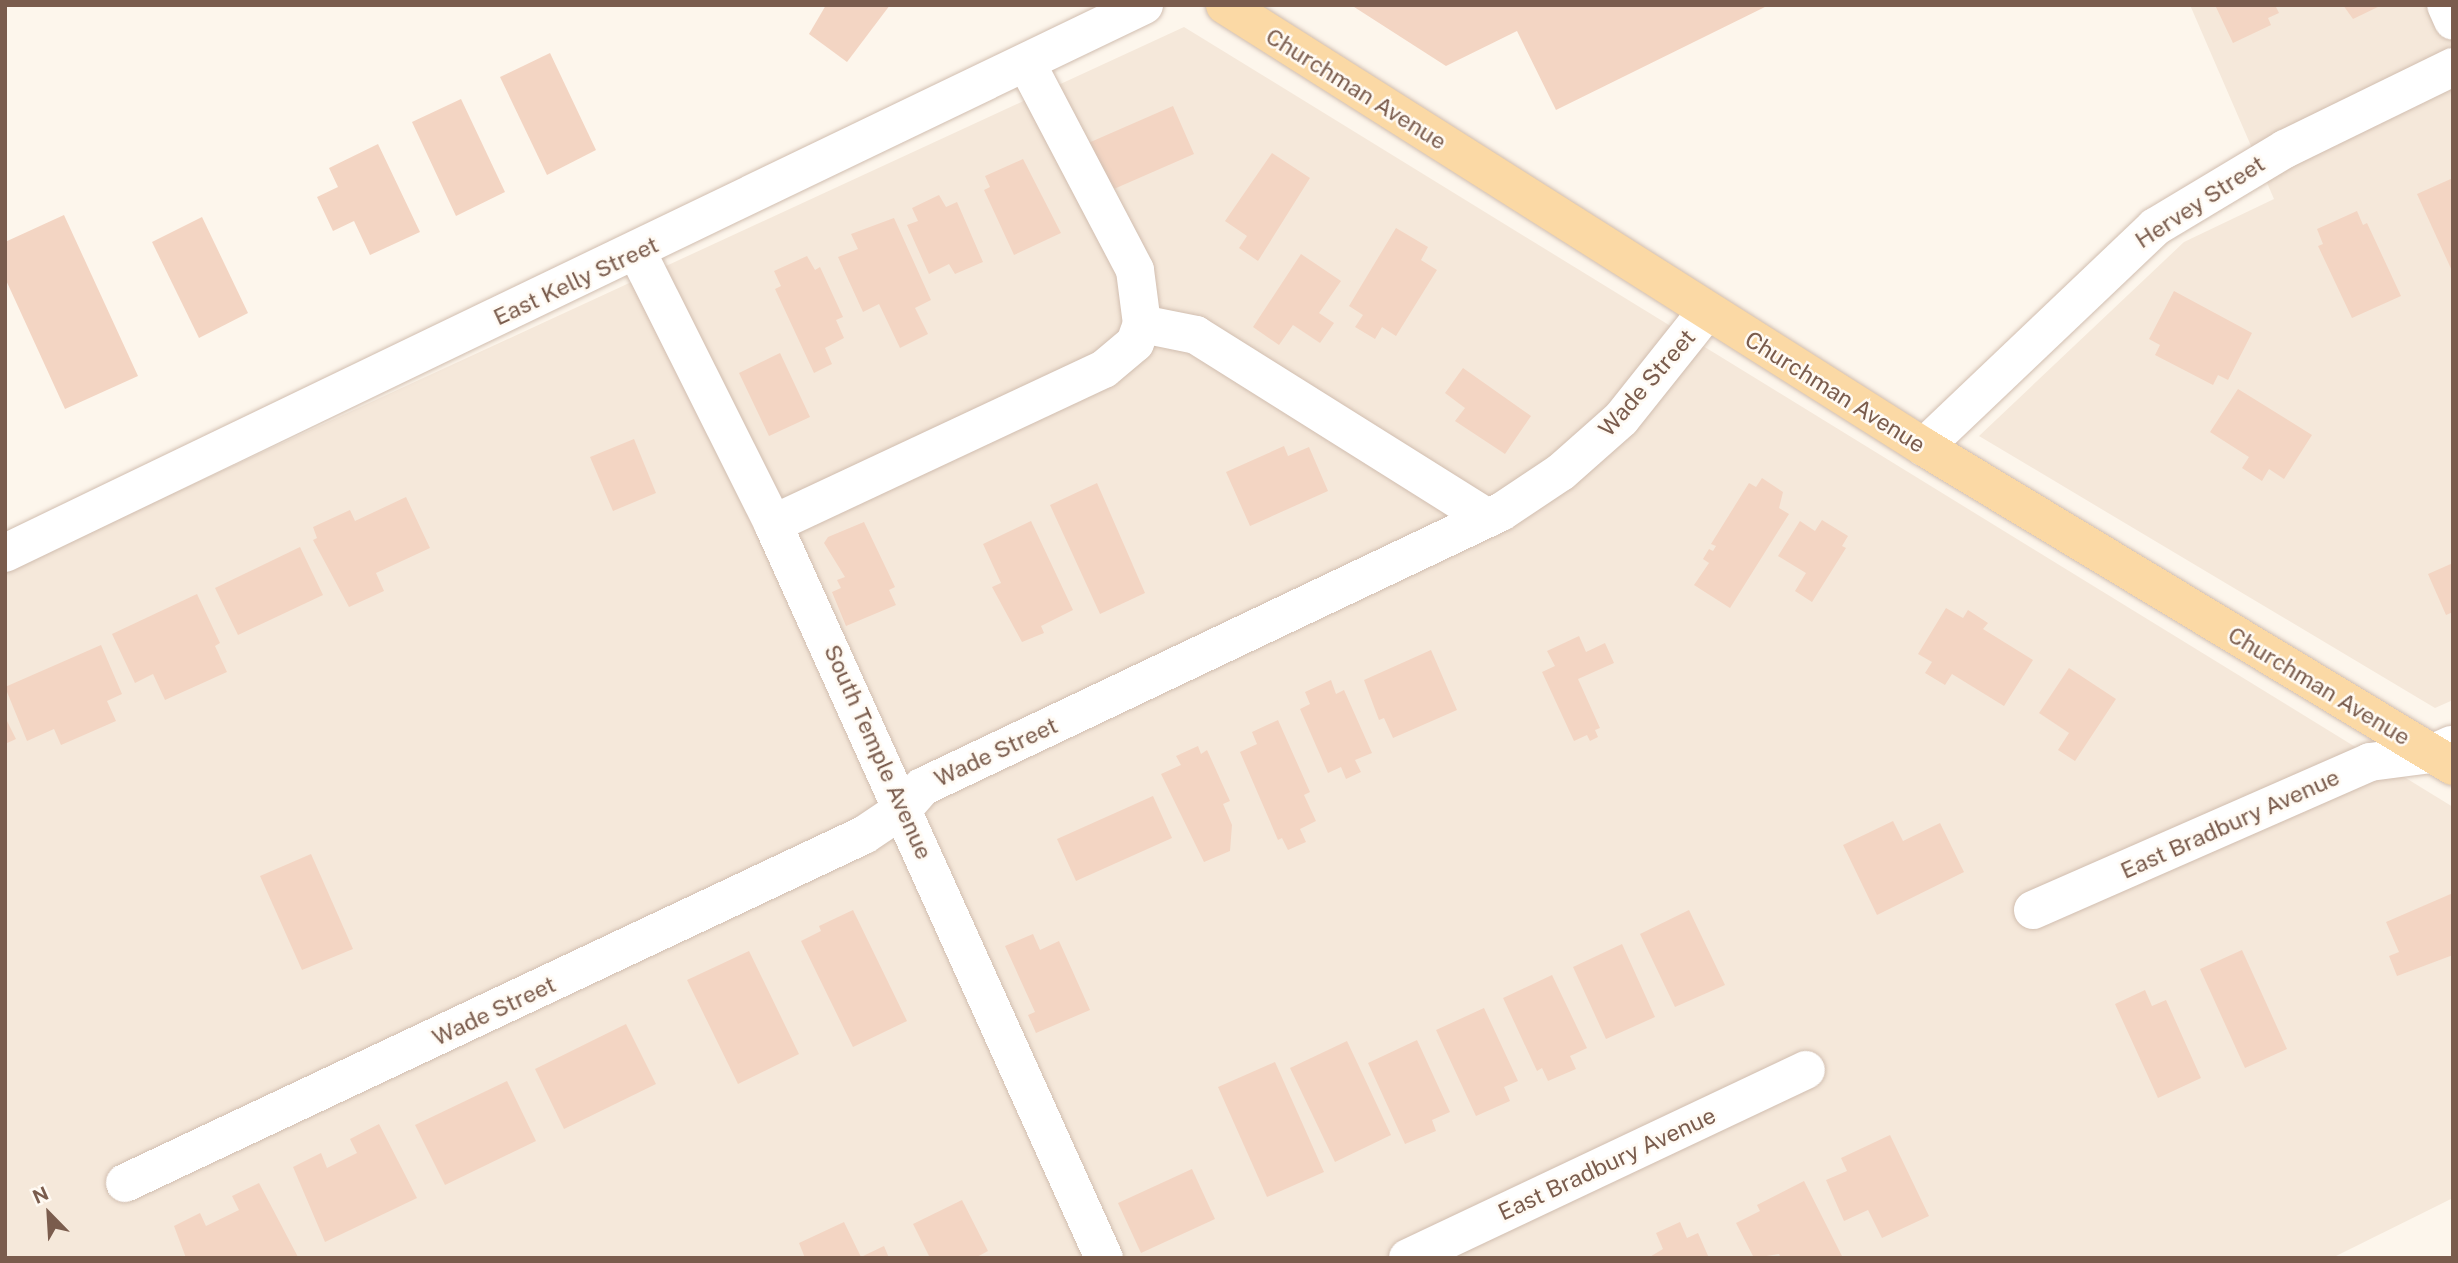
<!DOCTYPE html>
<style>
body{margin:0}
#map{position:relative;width:2458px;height:1263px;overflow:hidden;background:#fdf6ec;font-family:"Public Sans",sans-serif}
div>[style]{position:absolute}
.residential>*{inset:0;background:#f5e8da}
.building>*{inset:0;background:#f3d5c3}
.roads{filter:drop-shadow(0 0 2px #d1beb0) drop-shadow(0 0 2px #d1beb0)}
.minor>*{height:38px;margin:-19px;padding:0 19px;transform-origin:19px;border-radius:19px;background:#fff}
.major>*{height:38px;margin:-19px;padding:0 19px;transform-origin:19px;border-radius:19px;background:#fbd9a5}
span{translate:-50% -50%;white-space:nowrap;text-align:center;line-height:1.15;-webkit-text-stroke:5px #fffaf3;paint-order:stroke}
.street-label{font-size:23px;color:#7a5c4d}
.frame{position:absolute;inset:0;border:7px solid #7a5c4d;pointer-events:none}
.north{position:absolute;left:14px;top:1179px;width:70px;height:70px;-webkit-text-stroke:5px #fffaf3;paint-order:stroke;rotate:336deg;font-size:19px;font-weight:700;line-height:28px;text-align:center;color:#7a5c4d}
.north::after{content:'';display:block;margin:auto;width:24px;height:32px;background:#7a5c4d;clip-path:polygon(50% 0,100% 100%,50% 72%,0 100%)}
</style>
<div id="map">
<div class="residential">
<i style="clip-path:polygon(2190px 5px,2453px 5px,2453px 700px,2435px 708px,1979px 436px,2184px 242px,2274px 199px)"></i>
<i style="clip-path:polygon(1184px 27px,2453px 807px,2453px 1198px,2332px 1258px,5px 1258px,5px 571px)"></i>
</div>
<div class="building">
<i style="clip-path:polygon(826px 5px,890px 5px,847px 62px,809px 34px)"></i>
<i style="clip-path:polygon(1351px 5px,1769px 5px,1556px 110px,1517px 31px,1446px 66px)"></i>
<i style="clip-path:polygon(2215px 5px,2275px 5px,2279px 13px,2268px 18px,2271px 25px,2233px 43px)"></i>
<i style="clip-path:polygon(2343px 5px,2382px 5px,2353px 19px)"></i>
<i style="clip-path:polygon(550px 53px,596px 150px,547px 175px,500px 77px)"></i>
<i style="clip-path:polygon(461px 99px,505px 192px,456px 216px,412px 122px)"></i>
<i style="clip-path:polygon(1173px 106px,1194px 154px,1107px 192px,1086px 144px)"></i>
<i style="clip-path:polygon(378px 144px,420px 232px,370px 255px,354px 221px,333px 231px,317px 197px,338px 187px,329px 168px)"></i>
<i style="clip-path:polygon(1272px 153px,1310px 178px,1258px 261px,1239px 248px,1247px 236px,1225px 221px)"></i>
<i style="clip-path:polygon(1023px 159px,1061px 233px,1014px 255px,984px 190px,990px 187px,985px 176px)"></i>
<i style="clip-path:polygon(2453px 178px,2453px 273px,2417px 194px)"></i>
<i style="clip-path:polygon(939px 195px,946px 207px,957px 202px,983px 262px,955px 274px,949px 264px,929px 274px,907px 225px,918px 221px,912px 208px)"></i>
<i style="clip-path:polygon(2357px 211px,2363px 225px,2367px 223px,2401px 296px,2352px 318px,2318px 246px,2323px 244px,2317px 229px)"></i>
<i style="clip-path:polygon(64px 215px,138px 376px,65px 409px,5px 278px,5px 242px)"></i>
<i style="clip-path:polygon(202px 217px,248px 313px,199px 338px,152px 242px)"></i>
<i style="clip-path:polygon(894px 218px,931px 300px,915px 308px,928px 334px,900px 348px,879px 304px,863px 312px,838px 257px,858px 249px,851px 234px)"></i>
<i style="clip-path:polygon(1396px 228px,1428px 247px,1421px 260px,1437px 270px,1396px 336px,1382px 327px,1375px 339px,1355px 327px,1363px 315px,1349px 306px)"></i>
<i style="clip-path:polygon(1301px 254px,1341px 281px,1319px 313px,1334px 323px,1320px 343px,1293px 325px,1279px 345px,1253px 327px)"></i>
<i style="clip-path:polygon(807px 256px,815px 270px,820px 267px,843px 317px,836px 320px,844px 338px,825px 348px,832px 364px,814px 373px,775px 289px,781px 286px,774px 271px)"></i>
<i style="clip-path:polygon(2174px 291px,2252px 333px,2228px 380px,2218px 375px,2213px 385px,2155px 355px,2160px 345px,2149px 339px)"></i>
<i style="clip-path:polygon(780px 353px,810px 417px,769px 436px,739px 373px)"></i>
<i style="clip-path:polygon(1463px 368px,1531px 416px,1505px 454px,1455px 421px,1465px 408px,1445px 393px)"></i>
<i style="clip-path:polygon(2238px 389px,2312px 435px,2284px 479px,2269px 469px,2262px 481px,2242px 468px,2249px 457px,2210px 432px)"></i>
<i style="clip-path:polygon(634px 439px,656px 493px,613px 511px,590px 457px)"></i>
<i style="clip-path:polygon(1284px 446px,1288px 456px,1309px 447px,1328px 491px,1250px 526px,1226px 472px)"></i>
<i style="clip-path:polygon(1762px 478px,1783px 492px,1779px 508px,1789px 514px,1730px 608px,1694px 585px,1709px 563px,1703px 559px,1709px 549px,1713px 551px,1716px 546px,1711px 544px,1749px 483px,1756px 487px)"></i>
<i style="clip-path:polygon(1097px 483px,1145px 593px,1100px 614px,1050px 505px)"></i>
<i style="clip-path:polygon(406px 497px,430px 548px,376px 573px,384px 591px,349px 607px,313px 540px,317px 538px,313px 527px,350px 510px,355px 521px)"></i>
<i style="clip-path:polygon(1822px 520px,1848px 536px,1842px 546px,1846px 548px,1812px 602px,1795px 591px,1806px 573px,1778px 556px,1800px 521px,1815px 531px)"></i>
<i style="clip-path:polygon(1031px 521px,1073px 610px,1041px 626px,1044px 633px,1022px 642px,992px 587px,1001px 583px,983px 544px)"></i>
<i style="clip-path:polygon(864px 522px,895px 587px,889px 590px,896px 605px,846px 626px,832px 592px,841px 588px,837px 580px,845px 577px,824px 543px,828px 537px)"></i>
<i style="clip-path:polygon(300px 547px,323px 595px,238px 635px,215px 588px)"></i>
<i style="clip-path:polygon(2453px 563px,2453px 612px,2446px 615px,2428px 574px)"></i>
<i style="clip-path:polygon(197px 594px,220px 643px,215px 646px,227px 672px,165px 700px,153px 674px,135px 683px,112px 634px)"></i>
<i style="clip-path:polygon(1946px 608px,1963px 618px,1968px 610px,1988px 623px,1983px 629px,2033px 660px,2004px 706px,1952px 674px,1945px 685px,1925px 673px,1932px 662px,1918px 654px)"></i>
<i style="clip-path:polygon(1579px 636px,1586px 652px,1605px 643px,1614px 663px,1578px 679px,1600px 728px,1595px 730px,1598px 737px,1590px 741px,1587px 735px,1574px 741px,1542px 672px,1555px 666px,1547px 651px)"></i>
<i style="clip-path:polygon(101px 645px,122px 694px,107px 701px,116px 721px,61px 745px,54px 729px,27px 741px,5px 687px)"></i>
<i style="clip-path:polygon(1431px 650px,1457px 710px,1393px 738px,1384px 718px,1379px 720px,1364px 680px)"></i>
<i style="clip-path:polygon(2069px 668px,2116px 699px,2075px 761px,2058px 750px,2069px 733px,2039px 713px)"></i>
<i style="clip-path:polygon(1331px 680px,1336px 694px,1344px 690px,1372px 753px,1355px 760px,1361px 772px,1346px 779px,1341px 767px,1328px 773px,1300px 709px,1310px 704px,1305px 692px)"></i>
<i style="clip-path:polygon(5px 717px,16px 739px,5px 744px)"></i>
<i style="clip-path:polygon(1278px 720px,1310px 792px,1304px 795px,1316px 821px,1300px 829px,1306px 842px,1288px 850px,1282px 838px,1278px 840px,1240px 752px,1257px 744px,1252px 732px)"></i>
<i style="clip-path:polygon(1198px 746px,1201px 754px,1207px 750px,1230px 801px,1223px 804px,1232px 825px,1230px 851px,1204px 862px,1161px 774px,1181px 765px,1176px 756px)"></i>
<i style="clip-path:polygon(1153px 796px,1172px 838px,1076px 881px,1057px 839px)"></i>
<i style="clip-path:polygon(1893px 821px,1903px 841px,1940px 823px,1964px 872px,1877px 915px,1843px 845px)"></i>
<i style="clip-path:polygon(311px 854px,353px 949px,302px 970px,260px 876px)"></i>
<i style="clip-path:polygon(2453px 893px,2453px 955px,2397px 976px,2389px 956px,2399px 952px,2386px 922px)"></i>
<i style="clip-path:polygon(853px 910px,907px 1021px,853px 1047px,801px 941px,821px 931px,819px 926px)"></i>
<i style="clip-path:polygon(1689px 910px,1725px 985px,1675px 1007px,1640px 934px)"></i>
<i style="clip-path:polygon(1033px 934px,1040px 950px,1059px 941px,1090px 1010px,1036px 1033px,1028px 1015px,1035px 1012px,1005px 946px)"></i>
<i style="clip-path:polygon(1622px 944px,1655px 1017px,1606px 1039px,1573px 967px)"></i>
<i style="clip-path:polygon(2242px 950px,2287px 1049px,2245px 1068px,2200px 969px)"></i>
<i style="clip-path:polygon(749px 951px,799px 1054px,738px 1084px,687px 980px)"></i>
<i style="clip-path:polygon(1552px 975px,1587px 1048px,1570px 1056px,1576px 1069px,1548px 1081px,1542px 1068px,1537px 1071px,1503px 998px)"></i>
<i style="clip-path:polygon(2145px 990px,2152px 1006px,2166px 1000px,2201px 1078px,2158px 1098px,2115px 1004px)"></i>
<i style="clip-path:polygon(1484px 1008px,1518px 1081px,1504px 1087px,1510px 1101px,1476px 1116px,1436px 1030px)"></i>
<i style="clip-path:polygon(626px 1024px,656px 1084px,564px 1129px,535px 1069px)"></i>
<i style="clip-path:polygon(1417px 1040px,1450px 1112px,1432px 1120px,1436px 1131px,1405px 1144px,1368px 1063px)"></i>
<i style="clip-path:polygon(1347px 1041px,1391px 1135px,1335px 1162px,1290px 1068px)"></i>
<i style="clip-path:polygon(1275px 1062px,1324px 1172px,1267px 1197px,1218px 1087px)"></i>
<i style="clip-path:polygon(507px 1081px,536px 1141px,445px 1185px,415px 1125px)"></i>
<i style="clip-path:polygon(379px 1124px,417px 1198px,325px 1242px,293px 1167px,321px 1153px,327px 1168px,357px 1153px,350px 1139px)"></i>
<i style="clip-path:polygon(1890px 1135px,1929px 1216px,1882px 1238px,1868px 1210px,1844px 1221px,1826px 1180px,1847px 1171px,1841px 1158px)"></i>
<i style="clip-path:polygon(1192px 1169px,1215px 1219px,1141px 1253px,1118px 1203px)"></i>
<i style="clip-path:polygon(1804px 1181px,1843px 1258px,1781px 1258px,1779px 1254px,1754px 1258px,1736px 1223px,1760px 1211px,1757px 1205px)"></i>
<i style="clip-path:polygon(259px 1183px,298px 1257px,186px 1258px,174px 1226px,200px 1213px,206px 1226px,239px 1210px,232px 1196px)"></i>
<i style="clip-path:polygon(962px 1200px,988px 1251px,975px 1258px,930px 1258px,913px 1224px)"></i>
<i style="clip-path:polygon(844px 1222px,861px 1257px,884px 1246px,889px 1258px,805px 1258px,799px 1243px)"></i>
<i style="clip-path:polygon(1680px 1222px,1687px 1238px,1698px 1233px,1709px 1258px,1648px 1258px,1663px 1249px,1656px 1233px)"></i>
</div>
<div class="roads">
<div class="minor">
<i style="left:2446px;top:5px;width:17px;rotate:66deg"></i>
<i style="left:637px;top:252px;width:304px;rotate:63.4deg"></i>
<i style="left:773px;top:524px;width:805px;rotate:65.73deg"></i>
<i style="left:1142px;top:324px;width:55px;rotate:11.5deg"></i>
<i style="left:1196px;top:335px;width:345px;rotate:32.1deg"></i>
<i style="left:1924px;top:447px;width:319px;rotate:-43.6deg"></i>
<i style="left:2155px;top:227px;width:152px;rotate:-31deg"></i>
<i style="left:2285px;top:149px;width:187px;rotate:-26deg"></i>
<i style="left:773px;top:524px;width:365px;rotate:-25.1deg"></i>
<i style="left:1104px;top:369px;width:40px;rotate:-40deg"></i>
<i style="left:1135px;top:343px;width:20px;rotate:-70deg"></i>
<i style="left:1142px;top:324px;width:54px;rotate:-97.4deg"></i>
<i style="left:1135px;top:270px;width:233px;rotate:-117.7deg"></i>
<i style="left:5px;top:553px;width:1264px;rotate:-25.69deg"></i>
<i style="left:2033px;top:910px;width:368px;rotate:-23.7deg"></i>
<i style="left:2370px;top:762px;width:62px;rotate:-7.5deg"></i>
<i style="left:2431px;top:754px;width:22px;rotate:-24deg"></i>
<i style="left:125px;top:1183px;width:817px;rotate:-25.22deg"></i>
<i style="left:864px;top:835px;width:48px;rotate:-34deg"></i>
<i style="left:904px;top:808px;width:28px;rotate:-49deg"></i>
<i style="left:922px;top:787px;width:641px;rotate:-25.41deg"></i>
<i style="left:1501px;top:512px;width:72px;rotate:-33.7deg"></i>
<i style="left:1561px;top:472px;width:80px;rotate:-41.5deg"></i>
<i style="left:1621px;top:419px;width:137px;rotate:-51.5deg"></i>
<i style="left:1408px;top:1258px;width:440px;rotate:-25.3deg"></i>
</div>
<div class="major">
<i style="left:1225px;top:5px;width:827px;rotate:32.31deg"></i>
<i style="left:1924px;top:447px;width:618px;rotate:31.09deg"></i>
</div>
</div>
<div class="street-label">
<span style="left:1356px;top:89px;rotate:32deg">Churchman Avenue</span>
<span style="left:2200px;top:202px;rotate:-33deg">Hervey Street</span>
<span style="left:576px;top:281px;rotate:-25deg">East Kelly Street</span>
<span style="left:1647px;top:383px;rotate:-49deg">Wade Street</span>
<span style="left:1835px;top:392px;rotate:32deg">Churchman Avenue</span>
<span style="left:2319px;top:686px;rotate:31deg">Churchman Avenue</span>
<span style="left:878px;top:752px;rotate:66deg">South Temple Avenue</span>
<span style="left:996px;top:752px;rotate:-25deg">Wade Street</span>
<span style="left:2230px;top:824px;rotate:-24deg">East Bradbury Avenue</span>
<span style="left:494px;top:1011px;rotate:-25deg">Wade Street</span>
<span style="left:1607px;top:1164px;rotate:-25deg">East Bradbury Avenue</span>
</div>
<div class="frame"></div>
<div class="north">N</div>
</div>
